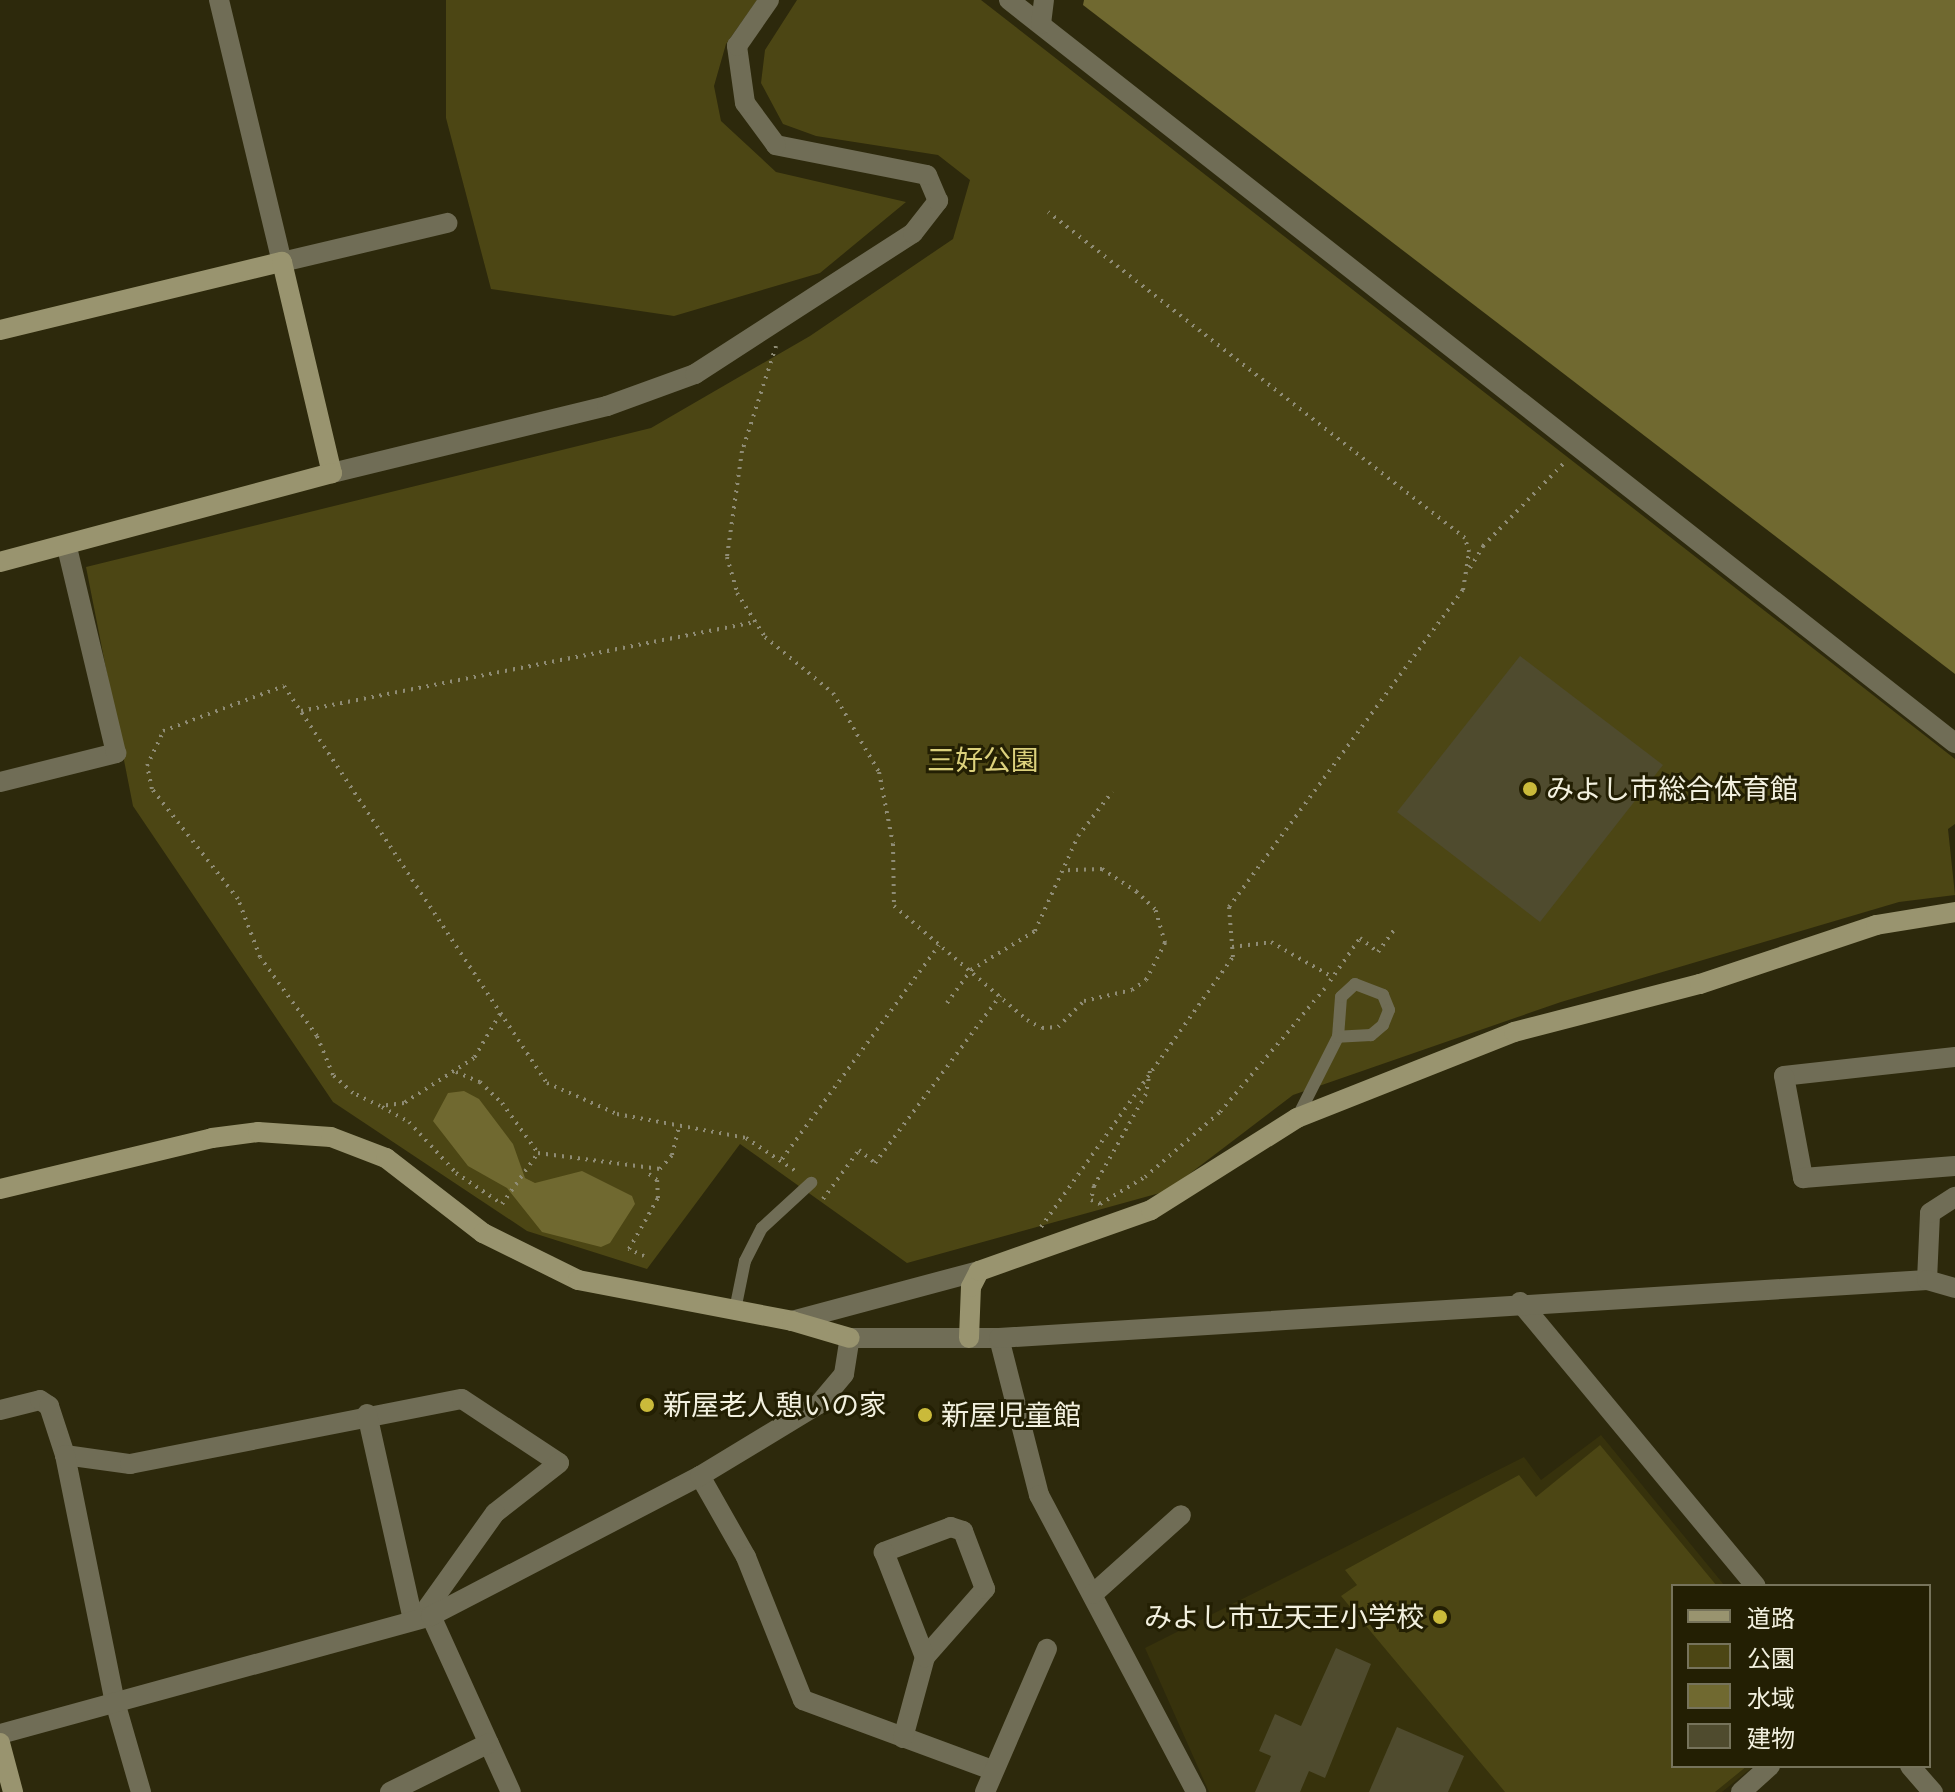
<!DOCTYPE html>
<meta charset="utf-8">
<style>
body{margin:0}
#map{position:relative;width:1955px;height:1792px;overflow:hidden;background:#2d290c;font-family:Cabin,"Noto Sans JP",sans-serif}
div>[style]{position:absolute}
.built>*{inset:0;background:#37320c}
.green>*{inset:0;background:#4c4614}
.water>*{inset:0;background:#706930}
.building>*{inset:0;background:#4f4b2e}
.path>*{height:4px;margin-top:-2px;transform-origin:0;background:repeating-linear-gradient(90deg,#8f8c75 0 2px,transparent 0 8px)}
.lane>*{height:12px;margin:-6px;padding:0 6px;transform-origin:6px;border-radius:6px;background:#706d56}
.street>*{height:20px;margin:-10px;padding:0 10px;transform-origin:10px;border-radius:10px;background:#706d56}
.secondary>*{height:20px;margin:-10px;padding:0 10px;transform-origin:10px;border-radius:10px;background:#99946f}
.dots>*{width:22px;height:22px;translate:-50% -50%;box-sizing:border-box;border:4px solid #231f03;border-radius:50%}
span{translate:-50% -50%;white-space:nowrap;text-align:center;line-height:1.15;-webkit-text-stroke:6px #231f03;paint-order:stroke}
.park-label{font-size:28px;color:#dcd17c}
.poi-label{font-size:28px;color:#f2f0df}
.left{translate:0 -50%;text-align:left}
.right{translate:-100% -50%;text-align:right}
.legend{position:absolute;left:1671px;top:1584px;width:260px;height:184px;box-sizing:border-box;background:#231f03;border:2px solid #76735b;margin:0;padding:10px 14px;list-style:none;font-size:24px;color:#f2f0df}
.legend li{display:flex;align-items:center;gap:16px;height:40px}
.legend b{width:40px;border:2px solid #76735b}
</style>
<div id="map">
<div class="built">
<i style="clip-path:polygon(1601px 1435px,1725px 1586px,1673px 1586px,1673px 1766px,1754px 1766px,1722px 1792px,1209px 1792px,1145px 1648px,1524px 1457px,1541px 1480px)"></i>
</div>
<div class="green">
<i style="clip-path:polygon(446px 0,757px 0,726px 44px,714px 86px,721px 121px,776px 172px,906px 202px,820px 273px,674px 316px,491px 289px,446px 118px)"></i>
<i style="clip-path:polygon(797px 0,981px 0,1955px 759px,1955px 824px,1948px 829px,1955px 895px,1899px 902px,1561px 1002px,1293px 1095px,1167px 1191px,907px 1263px,740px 1144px,647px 1269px,527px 1231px,333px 1102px,133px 806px,86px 567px,651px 428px,810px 336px,953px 239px,970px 180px,938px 155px,816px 136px,783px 124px,761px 83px,765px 50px)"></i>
<i style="clip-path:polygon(1600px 1445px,1717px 1586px,1673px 1586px,1673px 1766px,1747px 1766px,1715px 1792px,1505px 1792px,1341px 1596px,1357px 1585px,1345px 1570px,1519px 1475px,1536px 1497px)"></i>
</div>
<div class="water">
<i style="clip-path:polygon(1084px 0,1955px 0,1955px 674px,1083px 5px)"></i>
<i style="clip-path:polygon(464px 1091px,479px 1099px,513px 1144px,525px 1178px,535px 1183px,582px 1171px,632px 1196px,635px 1204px,610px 1243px,601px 1247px,542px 1232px,507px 1188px,468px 1166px,433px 1121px,448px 1093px)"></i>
</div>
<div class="building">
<i style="clip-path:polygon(1520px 656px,1663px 765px,1540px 922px,1397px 812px)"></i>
<i style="clip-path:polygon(1336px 1648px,1371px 1664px,1325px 1778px,1309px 1771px,1300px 1792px,1255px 1792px,1271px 1756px,1259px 1751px,1275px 1714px,1301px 1726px)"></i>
<i style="clip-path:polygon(1397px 1727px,1464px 1756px,1448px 1792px,1369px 1792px)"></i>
</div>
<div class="path">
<i style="left:776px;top:346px;width:110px;rotate:107.9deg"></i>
<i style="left:742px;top:451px;width:107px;rotate:98.1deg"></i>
<i style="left:727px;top:557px;width:37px;rotate:74deg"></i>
<i style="left:737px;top:593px;width:52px;rotate:57.5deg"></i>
<i style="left:765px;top:637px;width:88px;rotate:39.5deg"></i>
<i style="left:833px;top:693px;width:91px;rotate:59.8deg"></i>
<i style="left:879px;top:772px;width:73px;rotate:79deg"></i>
<i style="left:893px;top:844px;width:62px;rotate:89.1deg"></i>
<i style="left:894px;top:906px;width:175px;rotate:40.6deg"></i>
<i style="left:1027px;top:1020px;width:17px;rotate:28deg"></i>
<i style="left:1042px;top:1028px;width:16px;rotate:-4deg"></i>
<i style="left:1058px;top:1027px;width:37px;rotate:-45deg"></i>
<i style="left:1084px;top:1001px;width:49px;rotate:-12.9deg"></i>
<i style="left:1132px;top:990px;width:17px;rotate:-36deg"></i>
<i style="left:1146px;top:980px;width:42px;rotate:-62.8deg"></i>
<i style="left:1165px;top:943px;width:35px;rotate:-106deg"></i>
<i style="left:1155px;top:909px;width:25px;rotate:-137deg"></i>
<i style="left:1137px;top:892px;width:42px;rotate:-146.7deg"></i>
<i style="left:1102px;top:869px;width:37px;rotate:178deg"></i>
<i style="left:1470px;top:568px;width:26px;rotate:-59deg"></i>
<i style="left:1483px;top:546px;width:117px;rotate:-45.7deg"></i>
<i style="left:301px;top:711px;width:464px;rotate:-11.1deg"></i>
<i style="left:1232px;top:947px;width:39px;rotate:-7deg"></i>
<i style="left:1271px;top:942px;width:70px;rotate:29.8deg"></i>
<i style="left:1330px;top:981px;width:52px;rotate:-55.1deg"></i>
<i style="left:1360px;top:938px;width:23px;rotate:38deg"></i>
<i style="left:1378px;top:952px;width:27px;rotate:-54deg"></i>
<i style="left:947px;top:1003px;width:41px;rotate:-54deg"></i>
<i style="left:971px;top:970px;width:75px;rotate:-31.4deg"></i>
<i style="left:1035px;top:931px;width:104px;rotate:-65.6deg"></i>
<i style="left:1078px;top:836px;width:56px;rotate:-52.3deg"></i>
<i style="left:500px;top:1014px;width:51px;rotate:120.6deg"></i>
<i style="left:474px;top:1058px;width:83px;rotate:147.3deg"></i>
<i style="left:404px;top:1103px;width:24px;rotate:173deg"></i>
<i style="left:380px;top:1106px;width:30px;rotate:-154deg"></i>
<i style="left:353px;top:1093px;width:27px;rotate:-138deg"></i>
<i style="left:333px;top:1075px;width:42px;rotate:-112.3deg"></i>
<i style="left:317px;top:1036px;width:97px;rotate:-125.8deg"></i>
<i style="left:260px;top:957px;width:62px;rotate:-110.8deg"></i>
<i style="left:238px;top:899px;width:140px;rotate:-128deg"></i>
<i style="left:152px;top:789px;width:24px;rotate:-102deg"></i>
<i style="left:147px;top:766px;width:38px;rotate:-65deg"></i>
<i style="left:163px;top:731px;width:129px;rotate:-20.4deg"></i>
<i style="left:284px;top:686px;width:476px;rotate:56.5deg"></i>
<i style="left:547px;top:1083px;width:77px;rotate:23.9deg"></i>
<i style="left:617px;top:1114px;width:131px;rotate:10.5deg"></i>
<i style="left:746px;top:1138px;width:61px;rotate:33.7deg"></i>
<i style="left:1150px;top:1071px;width:23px;rotate:100deg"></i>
<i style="left:1146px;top:1094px;width:106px;rotate:119.5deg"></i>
<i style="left:1094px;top:1186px;width:14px;rotate:102deg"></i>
<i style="left:1091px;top:1200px;width:10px;rotate:24deg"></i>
<i style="left:1100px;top:1204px;width:52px;rotate:-31deg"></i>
<i style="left:1145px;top:1177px;width:99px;rotate:-40.9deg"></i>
<i style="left:1220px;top:1112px;width:162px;rotate:-49.7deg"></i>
<i style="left:456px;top:1072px;width:26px;rotate:23deg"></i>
<i style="left:480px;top:1082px;width:30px;rotate:44deg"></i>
<i style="left:502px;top:1103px;width:62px;rotate:54.2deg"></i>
<i style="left:538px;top:1153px;width:123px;rotate:7.5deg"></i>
<i style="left:660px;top:1169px;width:18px;rotate:-49deg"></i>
<i style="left:672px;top:1155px;width:30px;rotate:-76deg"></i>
<i style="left:382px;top:1107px;width:31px;rotate:29deg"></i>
<i style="left:409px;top:1122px;width:69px;rotate:47.3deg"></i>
<i style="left:456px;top:1173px;width:55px;rotate:34deg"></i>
<i style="left:502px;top:1204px;width:62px;rotate:-54.8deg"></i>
<i style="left:782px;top:1159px;width:265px;rotate:-53.7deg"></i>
<i style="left:823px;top:1199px;width:61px;rotate:-53.7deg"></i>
<i style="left:859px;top:1150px;width:21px;rotate:39deg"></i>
<i style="left:875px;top:1163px;width:209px;rotate:-53.2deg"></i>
<i style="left:1041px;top:1227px;width:331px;rotate:-54.6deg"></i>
<i style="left:1233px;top:957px;width:50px;rotate:-94.6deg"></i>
<i style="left:1229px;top:907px;width:394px;rotate:-53.6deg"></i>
<i style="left:1463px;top:590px;width:38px;rotate:-81deg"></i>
<i style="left:1469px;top:552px;width:15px;rotate:-106deg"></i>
<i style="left:1465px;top:538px;width:529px;rotate:-141.98deg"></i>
<i style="left:644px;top:1256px;width:17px;rotate:-155deg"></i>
<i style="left:629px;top:1249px;width:59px;rotate:-60.4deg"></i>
<i style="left:658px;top:1198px;width:18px;rotate:-93deg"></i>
<i style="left:657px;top:1180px;width:15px;rotate:-143deg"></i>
</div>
<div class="lane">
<i style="left:1297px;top:1118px;width:91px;rotate:-63.2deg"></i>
<i style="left:1338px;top:1037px;width:40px;rotate:-85.7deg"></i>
<i style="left:1341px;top:997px;width:19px;rotate:-43deg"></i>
<i style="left:1355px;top:984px;width:30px;rotate:21deg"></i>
<i style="left:1383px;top:995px;width:16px;rotate:68deg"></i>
<i style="left:1389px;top:1010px;width:16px;rotate:112deg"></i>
<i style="left:1383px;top:1025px;width:16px;rotate:140deg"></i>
<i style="left:1371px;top:1035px;width:33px;rotate:177deg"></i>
<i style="left:735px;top:1310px;width:50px;rotate:-78.5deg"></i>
<i style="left:745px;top:1261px;width:37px;rotate:-63deg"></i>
<i style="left:762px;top:1228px;width:67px;rotate:-42.6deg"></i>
</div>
<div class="street">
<i style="left:219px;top:0;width:269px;rotate:76.5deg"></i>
<i style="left:282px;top:262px;width:170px;rotate:-13.3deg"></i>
<i style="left:1009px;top:0;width:1203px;rotate:38.15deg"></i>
<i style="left:1041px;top:24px;width:24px;rotate:-83deg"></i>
<i style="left:332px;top:473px;width:283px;rotate:-13.7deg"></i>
<i style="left:607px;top:406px;width:94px;rotate:-20deg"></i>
<i style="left:695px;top:374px;width:260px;rotate:-32.9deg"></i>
<i style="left:913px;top:233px;width:41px;rotate:-52deg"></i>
<i style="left:938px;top:201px;width:28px;rotate:-113deg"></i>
<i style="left:927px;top:175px;width:154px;rotate:-168.8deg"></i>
<i style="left:776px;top:145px;width:52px;rotate:-126.4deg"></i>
<i style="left:745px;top:103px;width:58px;rotate:-98deg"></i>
<i style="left:737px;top:46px;width:56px;rotate:-55.2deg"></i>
<i style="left:0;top:782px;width:120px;rotate:-14deg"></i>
<i style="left:116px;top:753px;width:211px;rotate:-103.4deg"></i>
<i style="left:1955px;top:1057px;width:172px;rotate:173.7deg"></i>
<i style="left:1784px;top:1076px;width:104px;rotate:79.4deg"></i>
<i style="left:1803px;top:1178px;width:152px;rotate:-4.5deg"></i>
<i style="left:1927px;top:1280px;width:67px;rotate:-87.4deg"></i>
<i style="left:1930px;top:1213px;width:30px;rotate:-33deg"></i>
<i style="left:1520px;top:1302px;width:369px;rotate:50.3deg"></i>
<i style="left:792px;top:1321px;width:194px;rotate:-15deg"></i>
<i style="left:999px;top:1338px;width:162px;rotate:75.7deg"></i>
<i style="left:1039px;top:1495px;width:336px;rotate:62.1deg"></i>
<i style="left:0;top:1410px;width:41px;rotate:-14deg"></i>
<i style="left:40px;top:1400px;width:11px;rotate:34deg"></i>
<i style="left:49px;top:1406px;width:52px;rotate:71.9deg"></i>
<i style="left:65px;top:1455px;width:66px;rotate:7.9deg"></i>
<i style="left:130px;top:1464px;width:338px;rotate:-11.1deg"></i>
<i style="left:462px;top:1399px;width:116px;rotate:33.4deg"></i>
<i style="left:559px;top:1463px;width:81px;rotate:142deg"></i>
<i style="left:495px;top:1513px;width:129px;rotate:125.5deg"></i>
<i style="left:367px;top:1414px;width:210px;rotate:77.4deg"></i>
<i style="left:65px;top:1455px;width:252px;rotate:78.6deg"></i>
<i style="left:115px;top:1702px;width:94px;rotate:73.9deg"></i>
<i style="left:700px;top:1476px;width:93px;rotate:60.4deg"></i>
<i style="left:746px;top:1557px;width:154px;rotate:68.3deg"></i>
<i style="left:803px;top:1700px;width:202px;rotate:20.3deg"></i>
<i style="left:1093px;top:1594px;width:118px;rotate:-41.9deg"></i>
<i style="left:431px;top:1616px;width:193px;rotate:65.6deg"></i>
<i style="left:0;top:1734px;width:447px;rotate:-15.3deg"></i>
<i style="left:431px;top:1616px;width:303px;rotate:-27.5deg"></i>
<i style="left:700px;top:1476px;width:139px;rotate:-31.2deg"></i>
<i style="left:819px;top:1404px;width:39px;rotate:-50deg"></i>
<i style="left:844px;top:1374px;width:36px;rotate:-81deg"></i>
<i style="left:850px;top:1338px;width:149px"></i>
<i style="left:999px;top:1338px;width:930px;rotate:-3.58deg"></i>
<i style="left:1927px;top:1280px;width:29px;rotate:16deg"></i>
<i style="left:903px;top:1738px;width:84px;rotate:-74.8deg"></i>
<i style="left:925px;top:1657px;width:91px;rotate:-48.6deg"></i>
<i style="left:985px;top:1589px;width:62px;rotate:-110.8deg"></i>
<i style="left:963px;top:1531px;width:13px;rotate:-162deg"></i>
<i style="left:951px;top:1527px;width:72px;rotate:159.5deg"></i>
<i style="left:884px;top:1552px;width:113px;rotate:68.7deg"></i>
<i style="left:1910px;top:1766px;width:35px;rotate:49deg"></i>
<i style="left:390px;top:1792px;width:110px;rotate:-26.3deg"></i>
<i style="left:985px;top:1792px;width:156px;rotate:-66.6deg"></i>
<i style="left:1741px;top:1792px;width:39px;rotate:-42deg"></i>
</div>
<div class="secondary">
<i style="left:0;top:330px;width:290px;rotate:-13.6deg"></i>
<i style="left:282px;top:262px;width:217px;rotate:76.7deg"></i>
<i style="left:332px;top:473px;width:344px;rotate:165deg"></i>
<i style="left:0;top:1189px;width:218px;rotate:-13.5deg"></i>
<i style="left:212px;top:1138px;width:46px;rotate:-7.4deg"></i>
<i style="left:258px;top:1132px;width:73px;rotate:3.9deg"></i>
<i style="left:331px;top:1137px;width:59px;rotate:20.9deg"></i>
<i style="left:386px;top:1158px;width:123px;rotate:37.7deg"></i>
<i style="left:483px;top:1233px;width:106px;rotate:26.3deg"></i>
<i style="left:578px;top:1280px;width:218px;rotate:10.8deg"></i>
<i style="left:792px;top:1321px;width:60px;rotate:16.3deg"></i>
<i style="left:969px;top:1338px;width:51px;rotate:-87.8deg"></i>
<i style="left:971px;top:1287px;width:18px;rotate:-63deg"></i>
<i style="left:979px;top:1271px;width:182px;rotate:-19.5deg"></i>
<i style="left:1151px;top:1210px;width:173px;rotate:-32.2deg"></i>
<i style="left:1297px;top:1118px;width:233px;rotate:-21.6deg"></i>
<i style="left:1514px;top:1032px;width:192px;rotate:-14.5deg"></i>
<i style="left:1700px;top:984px;width:186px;rotate:-18.5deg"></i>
<i style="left:1876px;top:925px;width:80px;rotate:-9.3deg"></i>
<i style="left:0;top:1743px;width:51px;rotate:75.1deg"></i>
</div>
<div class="dots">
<i style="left:1530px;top:789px;background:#caba3a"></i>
<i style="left:647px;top:1405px;background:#caba3a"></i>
<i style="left:925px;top:1415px;background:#caba3a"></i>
<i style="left:1440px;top:1617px;background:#caba3a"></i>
</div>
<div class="park-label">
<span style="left:983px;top:760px">三好公園</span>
</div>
<div class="poi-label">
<span class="left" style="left:1546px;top:789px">みよし市総合体育館</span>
<span class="left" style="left:663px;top:1405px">新屋老人憩いの家</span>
<span class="left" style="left:941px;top:1415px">新屋児童館</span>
<span class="right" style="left:1424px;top:1617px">みよし市立天王小学校</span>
</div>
<ul class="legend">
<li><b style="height:10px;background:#99946f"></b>道路</li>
<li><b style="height:22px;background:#4c4614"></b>公園</li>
<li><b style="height:22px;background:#706930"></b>水域</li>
<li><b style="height:22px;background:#4f4b2e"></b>建物</li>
</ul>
</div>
